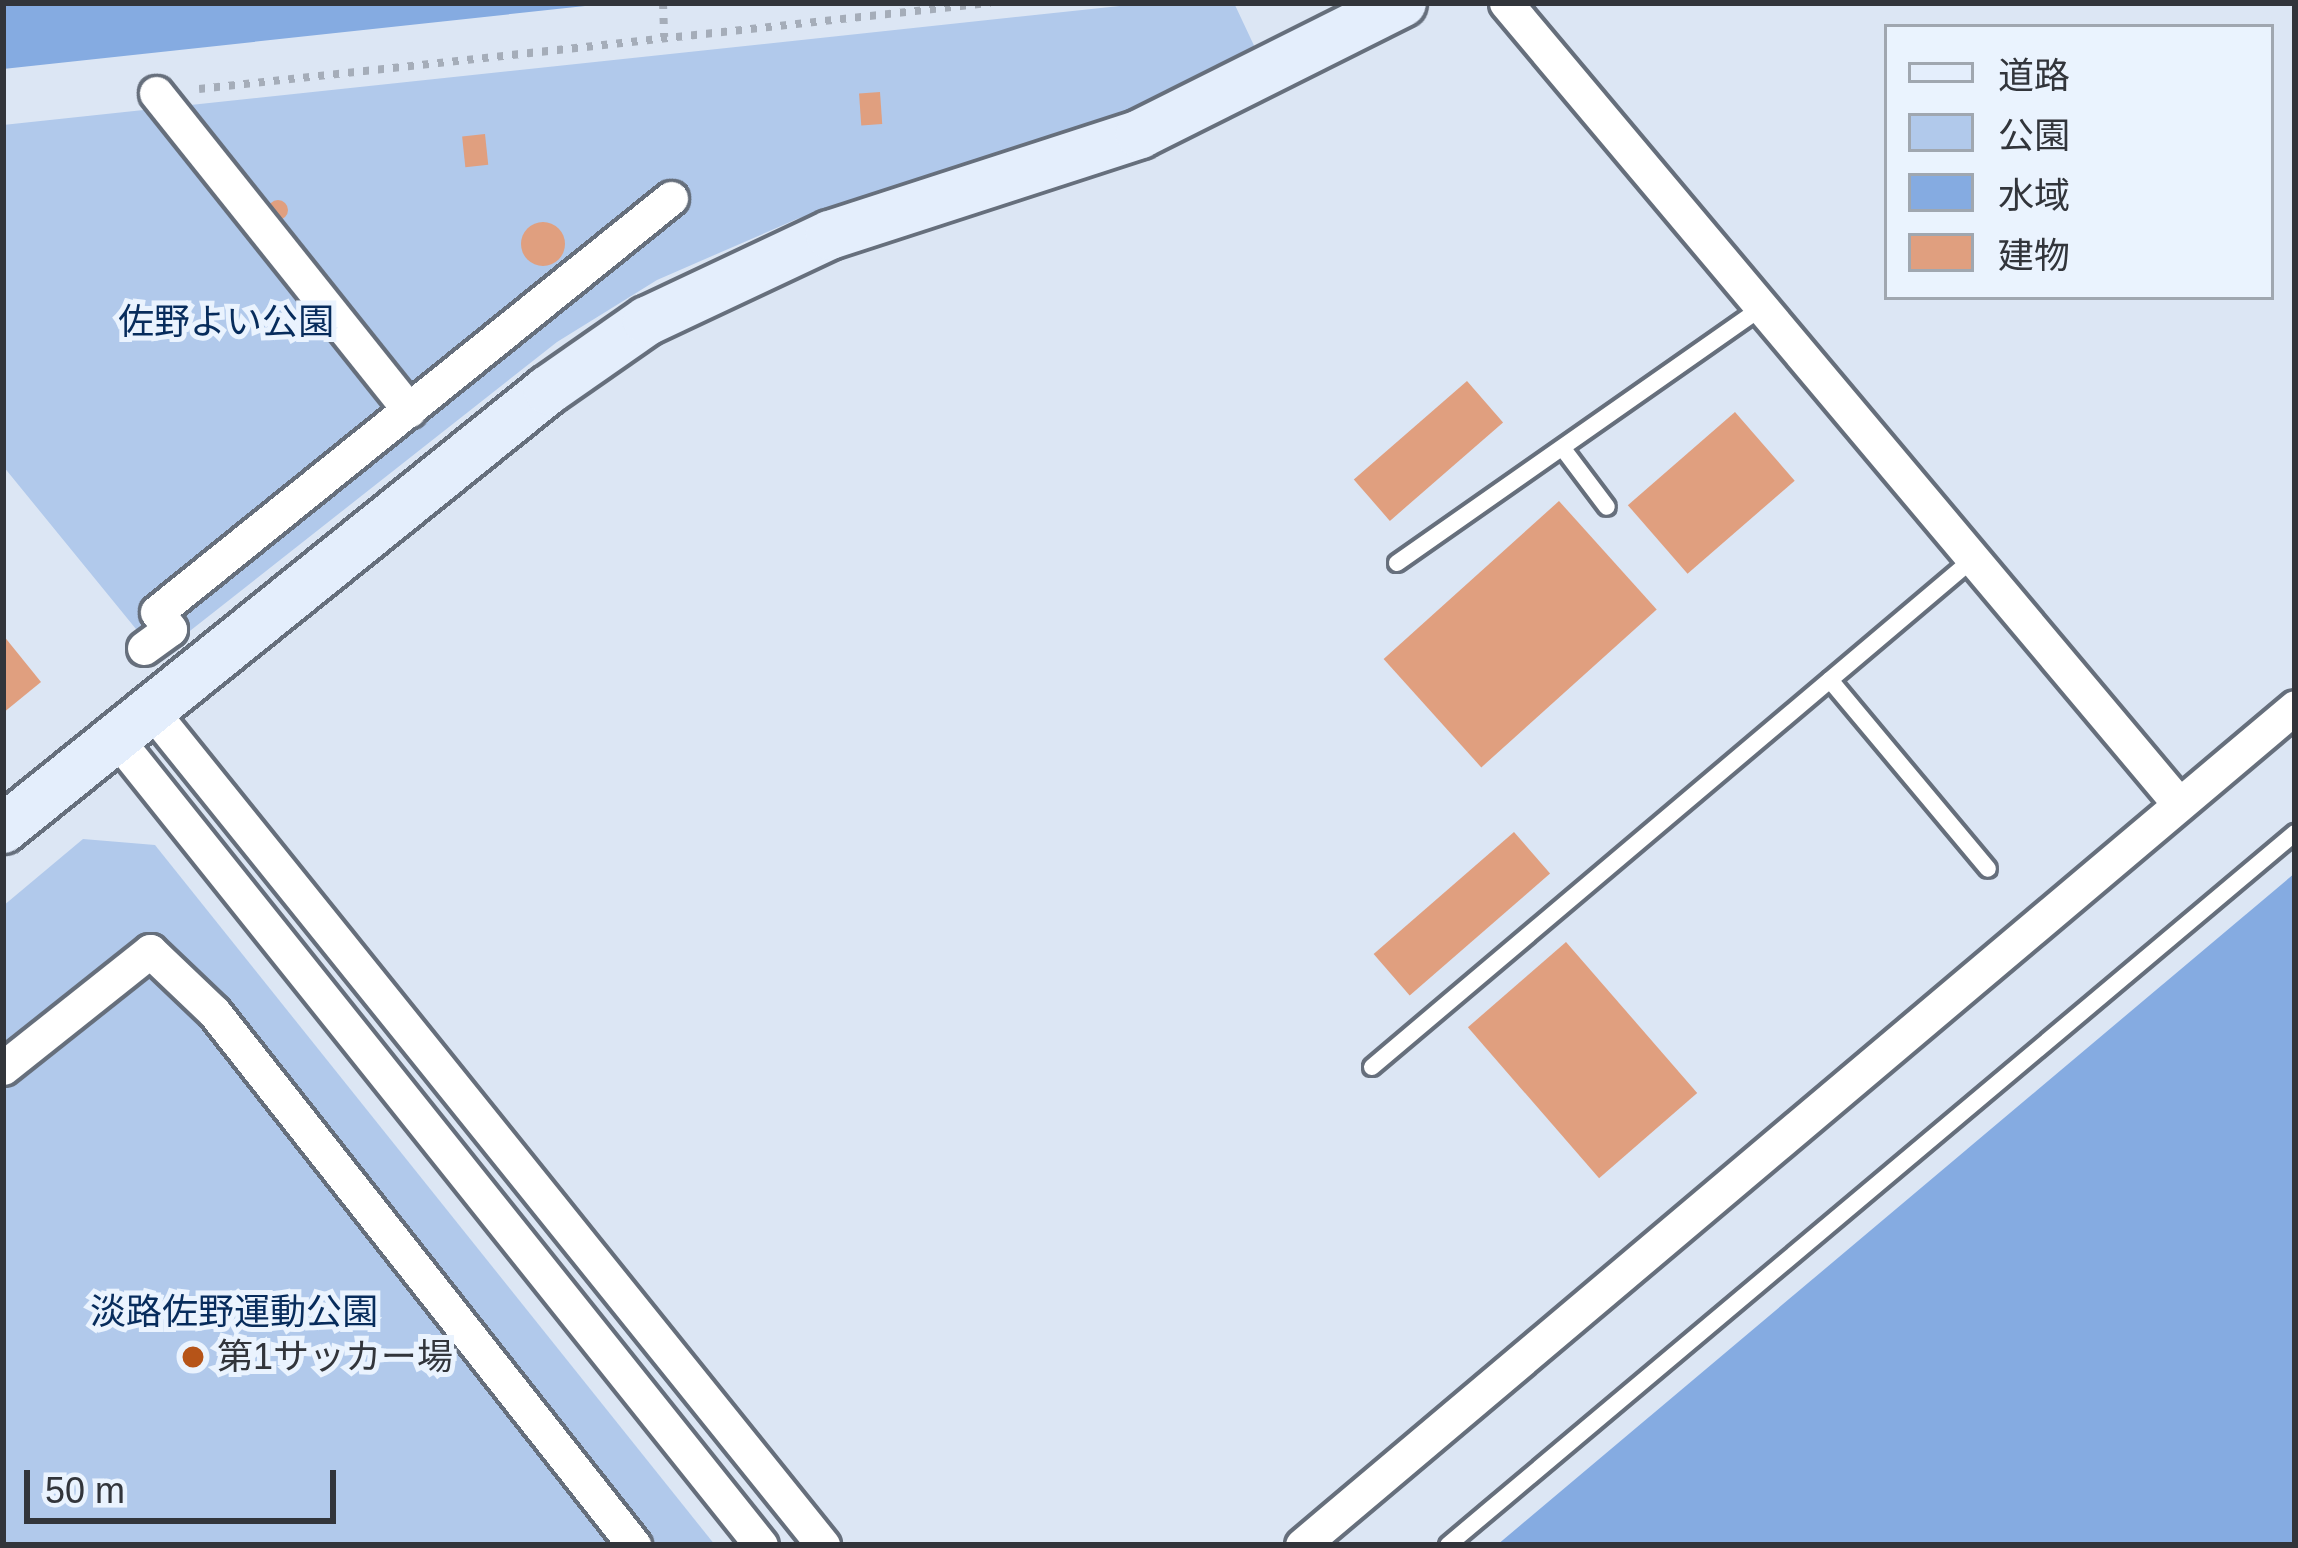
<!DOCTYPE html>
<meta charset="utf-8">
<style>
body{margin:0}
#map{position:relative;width:2298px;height:1548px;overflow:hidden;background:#dce6f4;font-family:Helvetica,"Noto Sans JP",sans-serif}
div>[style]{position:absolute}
.green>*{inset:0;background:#b1c9eb}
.water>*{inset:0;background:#85abe1}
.building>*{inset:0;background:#e09f7f;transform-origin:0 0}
.round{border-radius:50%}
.path>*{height:8px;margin-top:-4px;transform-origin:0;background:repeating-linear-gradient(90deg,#a5adb9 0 6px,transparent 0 15px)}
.roads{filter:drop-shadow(3px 0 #666f7c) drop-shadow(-3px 0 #666f7c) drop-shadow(0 3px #666f7c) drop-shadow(0 -3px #666f7c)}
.lane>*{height:16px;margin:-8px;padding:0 8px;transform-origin:8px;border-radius:8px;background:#fff}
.street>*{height:33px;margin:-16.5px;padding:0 16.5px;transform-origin:16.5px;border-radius:16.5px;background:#fff}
.secondary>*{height:48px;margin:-24px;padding:0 24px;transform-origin:24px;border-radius:24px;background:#e4eefc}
.dots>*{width:33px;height:33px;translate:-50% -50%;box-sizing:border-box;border:6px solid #eaf3fe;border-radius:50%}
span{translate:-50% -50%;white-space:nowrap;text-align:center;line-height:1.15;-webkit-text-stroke:10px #eaf3fe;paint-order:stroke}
.park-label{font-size:36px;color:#072c5c}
.poi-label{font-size:36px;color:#32353b}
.left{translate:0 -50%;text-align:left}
.frame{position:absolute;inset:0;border:6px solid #32353b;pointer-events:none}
.legend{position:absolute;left:1884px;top:24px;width:390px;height:276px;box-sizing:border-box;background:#eaf3fe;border:3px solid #a0a7b0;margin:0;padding:15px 21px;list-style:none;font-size:36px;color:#32353b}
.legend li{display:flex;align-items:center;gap:24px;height:60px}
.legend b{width:60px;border:3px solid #a0a7b0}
.scale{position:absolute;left:24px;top:1470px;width:312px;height:54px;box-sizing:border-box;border:6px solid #32353b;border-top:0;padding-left:15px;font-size:36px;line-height:42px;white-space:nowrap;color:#32353b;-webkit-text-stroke:9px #eaf3fe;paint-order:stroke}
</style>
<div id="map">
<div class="green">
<div style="clip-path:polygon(1148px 3px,1234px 3px,1258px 54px,1099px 125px,797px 219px,657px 280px,557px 342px,158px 656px,3px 466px,3px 125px)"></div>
<div style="clip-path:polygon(83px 839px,155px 845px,715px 1545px,3px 1545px,3px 906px)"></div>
</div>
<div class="water">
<div style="clip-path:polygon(3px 3px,613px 3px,3px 69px)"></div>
<div style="clip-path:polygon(2295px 873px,2295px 1545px,1497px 1545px)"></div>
</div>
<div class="building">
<div style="left:880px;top:92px;width:32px;height:21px;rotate:86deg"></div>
<div style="left:485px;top:134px;width:31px;height:23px;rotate:84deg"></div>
<div class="round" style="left:268px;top:200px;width:20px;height:20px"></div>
<div class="round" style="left:521px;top:222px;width:44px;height:44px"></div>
<div style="left:1467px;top:381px;width:55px;height:150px;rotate:49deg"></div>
<div style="left:1735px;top:412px;width:91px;height:142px;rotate:49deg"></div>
<div style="left:1559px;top:501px;width:146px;height:236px;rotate:48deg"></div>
<div style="clip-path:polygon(3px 635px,41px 682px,3px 713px)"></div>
<div style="left:1514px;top:832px;width:55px;height:186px;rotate:49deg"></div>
<div style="left:1566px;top:942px;width:200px;height:130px;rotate:49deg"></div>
</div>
<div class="path">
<div style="left:663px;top:3px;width:34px;rotate:88deg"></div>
<div style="left:199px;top:89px;width:796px;rotate:-6.21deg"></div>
</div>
<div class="roads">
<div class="lane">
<div style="left:1564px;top:450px;width:71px;rotate:53deg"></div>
<div style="left:1397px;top:563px;width:441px;rotate:-35deg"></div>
<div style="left:1830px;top:680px;width:246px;rotate:50.1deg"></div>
<div style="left:1372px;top:1067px;width:787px;rotate:-40.21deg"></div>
<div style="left:1448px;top:1545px;width:1107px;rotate:-40.05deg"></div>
</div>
<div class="street">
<div style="left:1506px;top:3px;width:1046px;rotate:49.96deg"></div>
<div style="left:156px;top:93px;width:406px;rotate:51.4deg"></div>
<div style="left:144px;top:648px;width:32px;rotate:-36deg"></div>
<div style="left:170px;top:629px;width:21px;rotate:-127deg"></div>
<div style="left:157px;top:612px;width:660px;rotate:-38.85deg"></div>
<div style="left:151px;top:710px;width:1072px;rotate:51.17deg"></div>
<div style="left:116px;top:738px;width:1033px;rotate:51.37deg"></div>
<div style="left:3px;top:1068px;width:188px;rotate:-38.5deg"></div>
<div style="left:150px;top:951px;width:88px;rotate:43.6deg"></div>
<div style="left:214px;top:1012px;width:679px;rotate:51.76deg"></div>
<div style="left:1302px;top:1545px;width:1299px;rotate:-40.16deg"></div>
</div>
<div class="secondary">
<div style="left:3px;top:829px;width:700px;rotate:-38.85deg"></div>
<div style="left:548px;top:390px;width:121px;rotate:-34.9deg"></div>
<div style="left:647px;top:321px;width:202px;rotate:-25.2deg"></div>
<div style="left:830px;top:235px;width:326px;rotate:-18deg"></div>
<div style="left:1140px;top:134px;width:293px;rotate:-26.6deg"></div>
</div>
</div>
<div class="dots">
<div style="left:193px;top:1357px;background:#b65418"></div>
</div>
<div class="park-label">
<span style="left:226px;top:322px">佐野よい公園</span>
<span style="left:234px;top:1312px">淡路佐野運動公園</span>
</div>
<div class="poi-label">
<span class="left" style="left:217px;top:1357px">第1サッカー場</span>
</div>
<div class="frame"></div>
<ul class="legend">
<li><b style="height:15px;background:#e4eefc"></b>道路</li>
<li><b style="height:33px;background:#b1c9eb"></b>公園</li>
<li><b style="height:33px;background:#85abe1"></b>水域</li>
<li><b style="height:33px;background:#e09f7f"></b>建物</li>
</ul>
<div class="scale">50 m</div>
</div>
